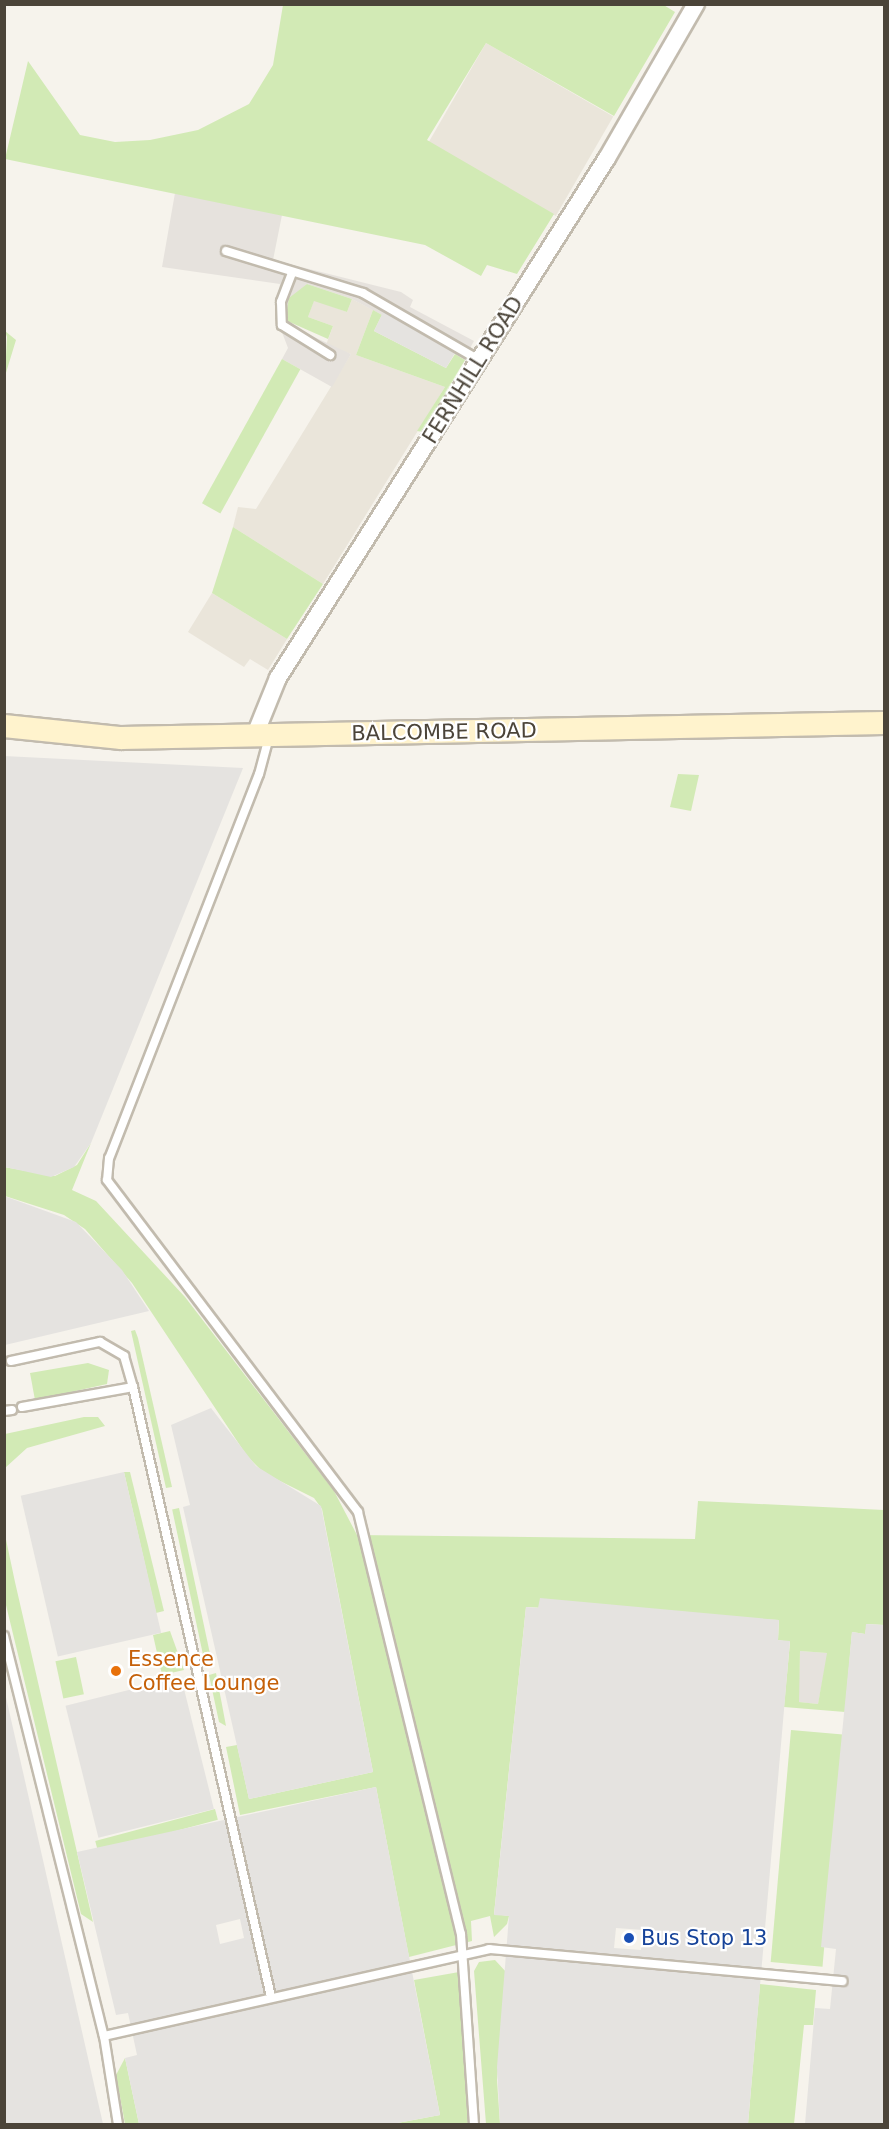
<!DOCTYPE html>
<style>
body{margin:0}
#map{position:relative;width:889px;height:2129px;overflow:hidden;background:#f6f3ec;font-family:"DejaVu Sans",sans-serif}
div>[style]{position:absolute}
.residential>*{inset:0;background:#eae5da;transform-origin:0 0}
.industrial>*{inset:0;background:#e6e2dd}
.green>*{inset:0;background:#d2eab5;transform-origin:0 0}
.parking>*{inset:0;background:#e5e3e0;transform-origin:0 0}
.roads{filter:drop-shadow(2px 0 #c2bbae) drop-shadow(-2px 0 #c2bbae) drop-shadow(0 2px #c2bbae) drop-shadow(0 -2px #c2bbae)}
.lane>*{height:8px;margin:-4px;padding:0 4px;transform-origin:4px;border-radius:4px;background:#fff}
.street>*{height:16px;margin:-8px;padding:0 8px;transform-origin:8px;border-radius:8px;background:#fff}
.secondary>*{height:22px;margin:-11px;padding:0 11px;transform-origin:11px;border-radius:11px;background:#fff3cd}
.dots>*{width:16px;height:16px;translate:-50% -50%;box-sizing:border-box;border:3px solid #fff;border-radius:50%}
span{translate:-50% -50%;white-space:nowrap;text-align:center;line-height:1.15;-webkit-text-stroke:4.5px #fff;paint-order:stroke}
.street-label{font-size:21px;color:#4b4439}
.food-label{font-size:21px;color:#c56008}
.left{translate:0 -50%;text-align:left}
.transit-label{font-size:21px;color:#164399}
.frame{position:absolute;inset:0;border:6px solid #4b4439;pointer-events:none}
</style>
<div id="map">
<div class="residential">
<div style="left:486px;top:43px;width:147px;height:115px;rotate:30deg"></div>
<div style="clip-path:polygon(352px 299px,373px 310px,356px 355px,445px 387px,323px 584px,233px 527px,238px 507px,256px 509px,351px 354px,326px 345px,333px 326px,308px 317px,314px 300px,347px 312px)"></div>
<div style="clip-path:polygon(212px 593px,287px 639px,268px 670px,250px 659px,244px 667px,188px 632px)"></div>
</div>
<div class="industrial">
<div style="clip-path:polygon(175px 193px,282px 215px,273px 260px,401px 292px,413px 300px,410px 307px,474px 341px,464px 359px,352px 299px,307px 284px,288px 325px,351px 354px,332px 387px,282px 359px,288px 348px,275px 314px,280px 284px,162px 267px)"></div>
<div style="clip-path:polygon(800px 1651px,828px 1653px,818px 1704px,798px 1702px)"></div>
</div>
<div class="green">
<div style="clip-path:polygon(662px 4px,675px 12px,614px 116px,486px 43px,427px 140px,554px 214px,517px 274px,487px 265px,481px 276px,425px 245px,5px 159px,28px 61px,80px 135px,115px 142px,150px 140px,198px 130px,249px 104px,273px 65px,283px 5px)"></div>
<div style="clip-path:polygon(307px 284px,352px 299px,347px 312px,314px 301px,308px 317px,333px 326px,328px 339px,285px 320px,289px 298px)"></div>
<div style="clip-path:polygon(373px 310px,382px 315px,374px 331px,446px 368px,455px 354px,465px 360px,423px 432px,417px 431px,445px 387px,356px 355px)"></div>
<div style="clip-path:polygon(5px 331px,16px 340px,5px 376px,7px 337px)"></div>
<div style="left:282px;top:359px;width:21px;height:165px;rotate:29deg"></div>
<div style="clip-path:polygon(233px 527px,323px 584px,287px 639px,212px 593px)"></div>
<div style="clip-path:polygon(678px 774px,699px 775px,691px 811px,670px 807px)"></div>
<div style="clip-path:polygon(evenodd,91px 1143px,72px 1190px,96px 1201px,185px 1297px,334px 1491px,357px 1535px,695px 1539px,698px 1501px,884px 1510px,884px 1625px,867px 1624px,865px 1634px,852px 1632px,845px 1712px,784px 1707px,790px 1642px,778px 1640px,779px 1620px,526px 1607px,494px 1914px,509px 1916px,507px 1924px,494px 1937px,490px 1916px,471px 1921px,472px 1941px,409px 1957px,376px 1787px,240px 1815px,226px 1747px,237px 1745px,249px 1799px,373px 1772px,322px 1509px,314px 1498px,264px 1473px,247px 1456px,132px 1283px,85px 1229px,64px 1215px,5px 1196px,4px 1167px,55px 1176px,77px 1165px,91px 1143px,800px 1651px,827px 1653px,818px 1704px,799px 1702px,800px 1651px)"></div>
<div style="clip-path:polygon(135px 1330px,138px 1338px,172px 1487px,166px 1488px,131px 1331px)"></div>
<div style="clip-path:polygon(88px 1363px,109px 1370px,107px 1384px,35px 1400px,30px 1373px)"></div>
<div style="clip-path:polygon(84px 1417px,98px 1417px,105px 1426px,27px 1448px,5px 1468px,5px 1434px)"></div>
<div style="clip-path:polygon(124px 1472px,130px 1472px,164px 1611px,156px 1613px)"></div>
<div style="left:179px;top:1508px;width:162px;height:7px;rotate:78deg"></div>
<div style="clip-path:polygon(4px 1530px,15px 1582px,93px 1922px,81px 1914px,5px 1601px)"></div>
<div style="clip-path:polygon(170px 1631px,184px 1670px,162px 1675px,153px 1635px)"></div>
<div style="left:76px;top:1657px;width:38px;height:21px;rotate:78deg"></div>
<div style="clip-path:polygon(216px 1673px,226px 1726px,219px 1722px,209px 1675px)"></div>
<div style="left:791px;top:1730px;width:52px;height:233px;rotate:5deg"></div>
<div style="left:215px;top:1809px;width:11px;height:124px;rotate:75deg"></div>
<div style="clip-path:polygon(495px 1960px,507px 1973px,497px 2080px,500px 2124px,486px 2124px,474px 1971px,479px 1962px)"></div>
<div style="clip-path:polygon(459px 1972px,468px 2124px,392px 2124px,440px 2115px,414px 1980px)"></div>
<div style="clip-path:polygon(760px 1984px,816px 1990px,813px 2025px,804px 2025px,794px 2124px,748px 2124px)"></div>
<div style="clip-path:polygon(125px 2058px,139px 2124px,125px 2124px,116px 2075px)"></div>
</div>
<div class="parking">
<div style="clip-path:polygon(386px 306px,458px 348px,446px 368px,374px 331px)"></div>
<div style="clip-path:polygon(4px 756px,243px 768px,91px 1143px,74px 1167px,51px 1177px,5px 1167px)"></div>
<div style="clip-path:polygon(4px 1196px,76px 1222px,122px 1270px,149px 1311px,5px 1345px)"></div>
<div style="clip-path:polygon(211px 1408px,256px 1466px,321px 1506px,373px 1772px,249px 1799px,183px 1507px,190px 1505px,171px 1425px)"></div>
<div style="left:124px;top:1472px;width:165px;height:106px;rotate:77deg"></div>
<div style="clip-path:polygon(evenodd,540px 1598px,779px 1620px,778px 1640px,790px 1641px,748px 2124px,500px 2124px,497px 2067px,509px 1916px,494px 1915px,526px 1607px,538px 1608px,540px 1598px,616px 1928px,643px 1930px,641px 1950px,614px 1948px,616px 1928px)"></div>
<div style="clip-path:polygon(866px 1624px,884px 1625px,884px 2124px,805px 2124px,815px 2008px,830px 2009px,836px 1949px,821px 1947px,852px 1632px,865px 1634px)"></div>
<div style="left:181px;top:1677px;width:136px;height:119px;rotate:76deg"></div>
<div style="clip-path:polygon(5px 1693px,103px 2124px,5px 2124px)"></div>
<div style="clip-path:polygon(evenodd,376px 1787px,440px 2115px,392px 2124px,139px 2124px,125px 2058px,137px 2055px,128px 2013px,116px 2015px,77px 1852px,376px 1787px,240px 1919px,244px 1938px,220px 1944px,216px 1925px,240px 1919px)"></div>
</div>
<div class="roads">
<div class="lane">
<div style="left:226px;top:251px;width:143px;rotate:17deg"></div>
<div style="left:363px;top:293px;width:134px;rotate:30deg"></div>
<div style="left:292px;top:273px;width:31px;rotate:111deg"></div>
<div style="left:281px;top:302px;width:23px;rotate:88deg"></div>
<div style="left:282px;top:325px;width:57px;rotate:32deg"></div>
<div style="left:269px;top:737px;width:38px;rotate:105deg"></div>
<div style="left:259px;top:774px;width:412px;rotate:111.3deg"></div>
<div style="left:109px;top:1158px;width:22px;rotate:95deg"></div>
<div style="left:107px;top:1180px;width:416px;rotate:52.9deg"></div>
<div style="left:358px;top:1512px;width:434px;rotate:76.3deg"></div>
<div style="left:461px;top:1934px;width:190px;rotate:86.1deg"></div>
<div style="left:11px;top:1361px;width:91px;rotate:-12.1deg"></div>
<div style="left:100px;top:1342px;width:28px;rotate:30deg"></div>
<div style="left:124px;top:1356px;width:32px;rotate:74deg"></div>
<div style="left:22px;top:1407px;width:113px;rotate:-10.2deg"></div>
<div style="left:133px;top:1387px;width:625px;rotate:77.25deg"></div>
<div style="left:4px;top:1411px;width:8px;rotate:-7deg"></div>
<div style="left:4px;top:1636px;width:412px;rotate:76deg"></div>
<div style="left:104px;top:2036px;width:89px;rotate:81deg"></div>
<div style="left:104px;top:2036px;width:395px;rotate:-12.7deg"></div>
<div style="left:489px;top:1949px;width:355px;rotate:5.2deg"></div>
</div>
<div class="street">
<div style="left:254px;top:737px;width:64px;rotate:-67.9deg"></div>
<div style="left:278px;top:678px;width:615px;rotate:-57.68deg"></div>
<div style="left:607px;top:158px;width:178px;rotate:-60deg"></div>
</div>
<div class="secondary">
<div style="left:4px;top:726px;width:118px;rotate:5.9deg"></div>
<div style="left:121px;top:738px;width:763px;rotate:-1.13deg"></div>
</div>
</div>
<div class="dots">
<div style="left:116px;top:1671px;background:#e8710a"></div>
<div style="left:629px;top:1938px;background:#1a4fb4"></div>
</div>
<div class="street-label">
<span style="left:473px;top:370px;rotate:-58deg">FERNHILL ROAD</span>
<span style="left:444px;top:732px;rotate:-1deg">BALCOMBE ROAD</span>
</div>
<div class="food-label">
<span class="left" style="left:128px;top:1671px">Essence<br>Coffee Lounge</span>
</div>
<div class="transit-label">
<span class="left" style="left:641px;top:1938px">Bus Stop 13</span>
</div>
<div class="frame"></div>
</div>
